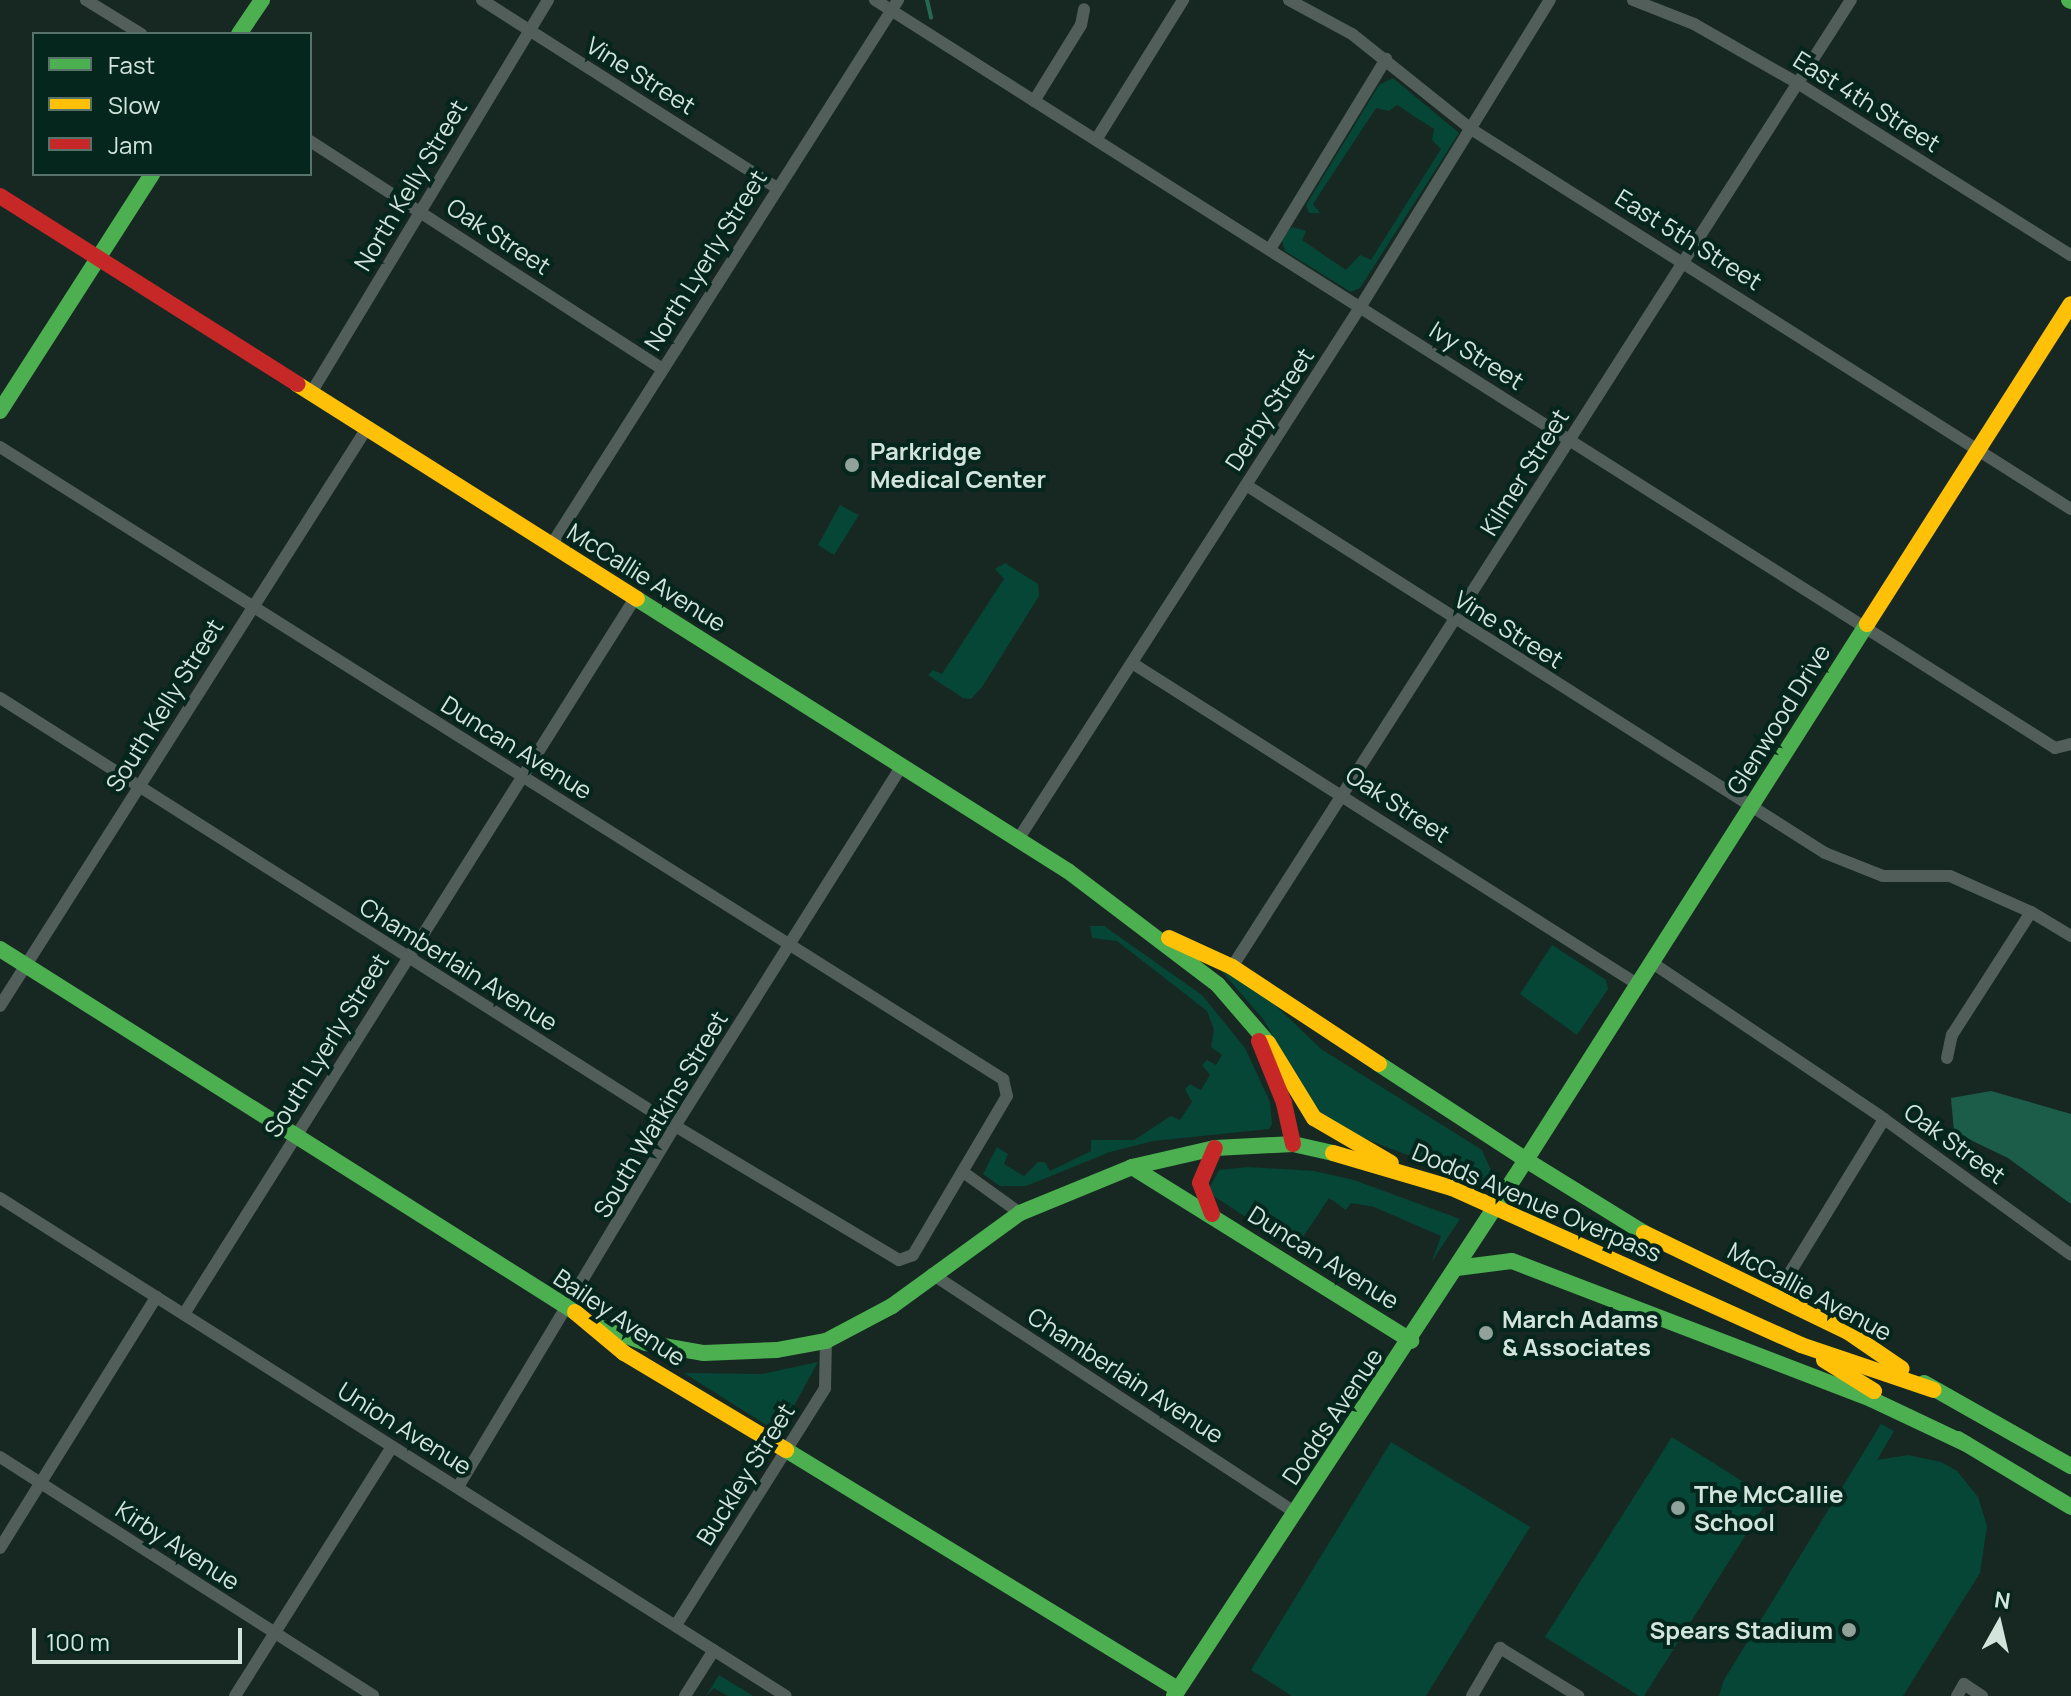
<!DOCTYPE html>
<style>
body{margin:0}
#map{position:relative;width:2071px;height:1696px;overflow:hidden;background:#172822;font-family:Manrope,sans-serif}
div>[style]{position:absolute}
.green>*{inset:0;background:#054636}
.forest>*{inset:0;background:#1c5d49}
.stream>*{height:4px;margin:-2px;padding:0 2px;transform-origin:2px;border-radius:2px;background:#276853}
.street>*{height:12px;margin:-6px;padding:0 6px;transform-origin:6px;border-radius:6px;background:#515e59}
.fast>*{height:16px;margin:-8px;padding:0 8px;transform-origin:8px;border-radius:8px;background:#4caf50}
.slow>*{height:16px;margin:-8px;padding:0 8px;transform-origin:8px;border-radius:8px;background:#ffc107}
.jam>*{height:16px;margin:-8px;padding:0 8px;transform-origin:8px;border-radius:8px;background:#c62828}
.dots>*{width:22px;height:22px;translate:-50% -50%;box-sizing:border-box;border:4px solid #05261c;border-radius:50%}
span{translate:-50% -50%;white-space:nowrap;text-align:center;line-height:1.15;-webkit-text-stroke:8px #05261c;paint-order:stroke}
.street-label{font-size:24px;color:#d2e4dc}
.poi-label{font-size:24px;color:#d2e4dc;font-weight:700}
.left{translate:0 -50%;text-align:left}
.right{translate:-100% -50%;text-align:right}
.legend{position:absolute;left:32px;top:32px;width:280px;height:144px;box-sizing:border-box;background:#05261c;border:2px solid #577269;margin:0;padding:10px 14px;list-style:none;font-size:24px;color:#d2e4dc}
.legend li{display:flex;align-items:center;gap:16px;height:40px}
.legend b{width:40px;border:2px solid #577269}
.north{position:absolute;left:1959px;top:1584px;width:80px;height:80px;-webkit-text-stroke:6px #05261c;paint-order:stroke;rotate:8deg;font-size:22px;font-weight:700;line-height:32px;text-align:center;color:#d2e4dc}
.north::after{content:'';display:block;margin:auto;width:28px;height:36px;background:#d2e4dc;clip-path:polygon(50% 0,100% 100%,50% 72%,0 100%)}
.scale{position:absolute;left:32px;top:1628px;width:210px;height:36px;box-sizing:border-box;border:4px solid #d2e4dc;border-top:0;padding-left:10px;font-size:24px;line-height:28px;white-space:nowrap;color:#d2e4dc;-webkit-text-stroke:6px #05261c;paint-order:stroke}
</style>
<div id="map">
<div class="green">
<div style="clip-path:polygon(1393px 78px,1459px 133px,1360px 288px,1351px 292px,1285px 251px,1281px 238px,1292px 227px,1306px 231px,1302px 240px,1346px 270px,1360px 255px,1371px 260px,1441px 149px,1432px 140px,1434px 129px,1397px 105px,1389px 111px,1376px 108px,1313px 204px,1320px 213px,1309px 213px,1306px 205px,1379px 85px)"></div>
<div style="clip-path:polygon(840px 505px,859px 515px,834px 555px,818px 545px)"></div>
<div style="clip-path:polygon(1005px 563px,1038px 584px,1039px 596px,982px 687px,971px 699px,963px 698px,928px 675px,933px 670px,942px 674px,1004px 579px,995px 569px)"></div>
<div style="clip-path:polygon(1090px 926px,1104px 926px,1202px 995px,1245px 1048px,1270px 1102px,1272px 1124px,1269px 1129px,1153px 1141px,1110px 1152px,1026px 1186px,1000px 1186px,983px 1174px,997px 1147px,1008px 1154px,1004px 1164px,1024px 1176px,1038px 1162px,1045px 1162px,1050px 1171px,1091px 1151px,1091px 1140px,1134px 1140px,1171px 1116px,1180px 1120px,1192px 1102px,1185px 1089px,1190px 1084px,1201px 1090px,1210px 1075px,1202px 1065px,1207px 1060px,1216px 1065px,1222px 1055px,1211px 1047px,1214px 1030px,1207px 1011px,1117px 941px,1092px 938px)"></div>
<div style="clip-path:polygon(1552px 945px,1606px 980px,1608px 989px,1577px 1035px,1520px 994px)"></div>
<div style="clip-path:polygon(1218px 967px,1270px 1000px,1321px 1049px,1482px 1150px,1492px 1173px,1484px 1184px,1355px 1135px,1313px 1108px,1264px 1020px)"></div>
<div style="clip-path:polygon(1248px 1167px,1314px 1171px,1354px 1180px,1460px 1219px,1432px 1261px,1441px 1236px,1374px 1207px,1351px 1203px,1346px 1210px,1329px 1198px,1295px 1249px,1212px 1195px,1210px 1187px,1219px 1170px)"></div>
<div style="clip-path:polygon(818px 1362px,779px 1433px,684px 1373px,762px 1374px)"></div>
<div style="clip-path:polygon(1881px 1424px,1894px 1431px,1877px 1460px,1908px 1455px,1941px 1462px,1957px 1471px,1978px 1497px,1987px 1526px,1980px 1573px,1903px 1696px,1719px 1696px,1724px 1680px)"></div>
<div style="clip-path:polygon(1672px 1437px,1769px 1498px,1644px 1696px,1639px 1696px,1545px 1637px)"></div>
<div style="clip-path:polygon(1391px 1442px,1530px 1527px,1426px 1696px,1292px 1696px,1251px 1670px)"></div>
<div style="clip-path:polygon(719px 1675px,753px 1696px,728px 1696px,714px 1688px,706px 1696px)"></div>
</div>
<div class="forest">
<div style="clip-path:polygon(1991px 1091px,2071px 1114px,2071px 1204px,2008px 1158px,1954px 1132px,1951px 1098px)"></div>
</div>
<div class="stream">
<div style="left:927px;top:0;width:18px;rotate:77deg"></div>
</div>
<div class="street">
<div style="left:86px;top:0;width:65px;rotate:31.7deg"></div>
<div style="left:482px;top:0;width:348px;rotate:32.5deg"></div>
<div style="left:875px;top:0;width:1397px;rotate:32.37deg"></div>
<div style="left:2055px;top:748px;width:16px;rotate:-14deg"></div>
<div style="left:1289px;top:0;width:72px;rotate:28.4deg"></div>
<div style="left:1352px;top:34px;width:152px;rotate:38.6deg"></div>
<div style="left:1471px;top:129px;width:710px;rotate:32.35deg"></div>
<div style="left:1633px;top:0;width:66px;rotate:21.5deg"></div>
<div style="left:1694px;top:24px;width:121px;rotate:29.7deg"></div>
<div style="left:1799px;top:84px;width:321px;rotate:32.2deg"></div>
<div style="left:1034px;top:101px;width:89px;rotate:-58.3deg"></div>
<div style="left:1081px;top:25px;width:16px;rotate:-79deg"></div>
<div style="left:1096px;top:140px;width:165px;rotate:-58.1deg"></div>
<div style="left:310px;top:141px;width:420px;rotate:32.9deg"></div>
<div style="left:1270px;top:249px;width:223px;rotate:-58.6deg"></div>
<div style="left:311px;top:393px;width:459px;rotate:-58.9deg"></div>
<div style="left:0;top:447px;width:1186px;rotate:32.22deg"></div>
<div style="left:1003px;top:1079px;width:17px;rotate:77deg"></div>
<div style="left:1007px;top:1096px;width:185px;rotate:120.6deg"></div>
<div style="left:913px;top:1255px;width:15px;rotate:160deg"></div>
<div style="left:899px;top:1260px;width:261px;rotate:-149.1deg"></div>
<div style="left:675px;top:1126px;width:799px;rotate:-147.62deg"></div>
<div style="left:1246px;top:485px;width:686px;rotate:32.44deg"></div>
<div style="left:1825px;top:853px;width:62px;rotate:21.6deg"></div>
<div style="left:1883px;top:876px;width:67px"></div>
<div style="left:1950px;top:876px;width:89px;rotate:24deg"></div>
<div style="left:2031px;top:912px;width:47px;rotate:31deg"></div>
<div style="left:552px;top:544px;width:645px;rotate:-57.54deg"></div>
<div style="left:1132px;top:663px;width:598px;rotate:32.44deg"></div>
<div style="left:1019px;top:838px;width:629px;rotate:-57.27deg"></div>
<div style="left:1359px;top:309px;width:363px;rotate:-58.3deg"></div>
<div style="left:1651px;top:962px;width:276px;rotate:33.9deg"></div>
<div style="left:1880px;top:1116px;width:236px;rotate:36deg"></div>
<div style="left:1232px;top:967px;width:1148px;rotate:-57.38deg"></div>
<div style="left:0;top:1006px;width:685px;rotate:-57.59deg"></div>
<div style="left:1947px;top:1058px;width:24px;rotate:-78deg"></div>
<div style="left:1952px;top:1035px;width:146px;rotate:-57.3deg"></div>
<div style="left:963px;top:1172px;width:70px;rotate:35.7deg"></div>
<div style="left:0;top:1198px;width:930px;rotate:32.36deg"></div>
<div style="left:932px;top:1274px;width:435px;rotate:33.3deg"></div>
<div style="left:1775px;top:1297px;width:209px;rotate:-58.5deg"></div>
<div style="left:184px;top:1314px;width:846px;rotate:-57.79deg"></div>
<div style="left:0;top:1457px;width:443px;rotate:32.6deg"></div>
<div style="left:458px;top:1487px;width:421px;rotate:-59deg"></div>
<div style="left:675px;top:1126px;width:426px;rotate:-57.8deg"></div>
<div style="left:0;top:1548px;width:296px;rotate:-58.1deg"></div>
<div style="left:676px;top:1625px;width:280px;rotate:-57.8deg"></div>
<div style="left:825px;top:1388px;width:47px;rotate:-88.8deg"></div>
<div style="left:235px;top:1696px;width:294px;rotate:-57.8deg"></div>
<div style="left:685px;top:1696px;width:54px;rotate:-57.8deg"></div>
<div style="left:1472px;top:1696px;width:56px;rotate:-59.7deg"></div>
<div style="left:1500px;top:1648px;width:92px;rotate:31.6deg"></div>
<div style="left:1957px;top:1696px;width:14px;rotate:-60deg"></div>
<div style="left:1964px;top:1684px;width:22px;rotate:34deg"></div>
</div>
<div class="fast">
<div style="left:2069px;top:0;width:2px;rotate:27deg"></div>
<div style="left:239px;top:34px;width:41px;rotate:-55.9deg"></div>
<div style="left:0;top:411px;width:282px;rotate:-57.3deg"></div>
<div style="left:637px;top:599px;width:510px;rotate:32.26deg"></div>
<div style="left:1068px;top:871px;width:188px;rotate:37.2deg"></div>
<div style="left:1218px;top:985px;width:77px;rotate:49.2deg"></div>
<div style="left:0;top:949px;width:680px;rotate:32.26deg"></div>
<div style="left:1379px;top:1064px;width:176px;rotate:33.1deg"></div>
<div style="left:1526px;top:1160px;width:635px;rotate:-57.54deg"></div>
<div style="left:1132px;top:1167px;width:329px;rotate:31.9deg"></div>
<div style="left:1457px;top:1268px;width:55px;rotate:-7.3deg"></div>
<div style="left:1512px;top:1261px;width:385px;rotate:21deg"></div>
<div style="left:1871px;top:1399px;width:105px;rotate:25.3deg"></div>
<div style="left:598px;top:1326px;width:51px;rotate:19.5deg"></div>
<div style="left:646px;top:1343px;width:59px;rotate:9.8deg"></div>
<div style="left:704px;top:1353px;width:73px;rotate:-2.4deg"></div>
<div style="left:777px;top:1350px;width:50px;rotate:-10.4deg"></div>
<div style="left:826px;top:1341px;width:75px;rotate:-27.9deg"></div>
<div style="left:892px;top:1306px;width:158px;rotate:-36deg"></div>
<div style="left:1020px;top:1213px;width:121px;rotate:-22.3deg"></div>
<div style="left:1132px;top:1167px;width:85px;rotate:-12.9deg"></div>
<div style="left:1215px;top:1148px;width:78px;rotate:-2.9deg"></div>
<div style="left:1293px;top:1144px;width:41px;rotate:12.7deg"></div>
<div style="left:1924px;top:1383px;width:169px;rotate:29.5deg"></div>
<div style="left:1958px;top:1439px;width:132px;rotate:31deg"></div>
<div style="left:786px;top:1450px;width:459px;rotate:31.4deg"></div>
<div style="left:1174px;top:1696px;width:641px;rotate:-56.71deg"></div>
<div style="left:1526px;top:1160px;width:139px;rotate:31.7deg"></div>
</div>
<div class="slow">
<div style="left:297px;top:384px;width:402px;rotate:32.3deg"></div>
<div style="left:1867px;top:624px;width:379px;rotate:-57.5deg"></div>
<div style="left:1169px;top:938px;width:69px;rotate:24.7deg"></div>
<div style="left:1232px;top:967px;width:176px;rotate:33.4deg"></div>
<div style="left:1268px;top:1043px;width:88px;rotate:58.5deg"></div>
<div style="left:1314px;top:1118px;width:89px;rotate:30.3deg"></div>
<div style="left:1333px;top:1153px;width:124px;rotate:16.4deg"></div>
<div style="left:1452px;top:1188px;width:383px;rotate:24.2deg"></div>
<div style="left:1801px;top:1345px;width:140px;rotate:18.7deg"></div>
<div style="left:1644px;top:1233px;width:227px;rotate:25.9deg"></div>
<div style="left:1848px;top:1332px;width:65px;rotate:34.4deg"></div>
<div style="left:575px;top:1312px;width:64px;rotate:39.9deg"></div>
<div style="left:624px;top:1353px;width:189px;rotate:30.9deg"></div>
<div style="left:1824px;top:1360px;width:59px;rotate:31.8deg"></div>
</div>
<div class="jam">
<div style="left:0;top:196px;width:352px;rotate:32.3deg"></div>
<div style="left:1259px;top:1041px;width:67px;rotate:68deg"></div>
<div style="left:1284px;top:1103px;width:42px;rotate:77.6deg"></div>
<div style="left:1212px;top:1214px;width:33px;rotate:-111deg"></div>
<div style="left:1200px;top:1183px;width:38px;rotate:-67deg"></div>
</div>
<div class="dots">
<div style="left:852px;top:465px;background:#91a29b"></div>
<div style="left:1486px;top:1333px;background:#91a29b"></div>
<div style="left:1678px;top:1508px;background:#91a29b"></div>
<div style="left:1849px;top:1630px;background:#91a29b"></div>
</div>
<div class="street-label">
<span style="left:641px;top:75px;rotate:32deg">Vine Street</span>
<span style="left:1867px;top:101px;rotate:32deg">East 4th Street</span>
<span style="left:410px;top:185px;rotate:-59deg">North Kelly Street</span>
<span style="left:499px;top:236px;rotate:33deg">Oak Street</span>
<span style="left:1689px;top:239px;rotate:32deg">East 5th Street</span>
<span style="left:705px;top:260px;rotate:-58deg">North Lyerly Street</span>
<span style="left:1477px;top:355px;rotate:32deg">Ivy Street</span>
<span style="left:1269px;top:409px;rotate:-57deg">Derby Street</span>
<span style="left:1524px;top:472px;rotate:-58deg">Kilmer Street</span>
<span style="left:647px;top:577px;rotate:32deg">McCallie Avenue</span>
<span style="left:1509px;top:629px;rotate:32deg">Vine Street</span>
<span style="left:164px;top:705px;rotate:-58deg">South Kelly Street</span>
<span style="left:1778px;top:719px;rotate:-58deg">Glenwood Drive</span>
<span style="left:517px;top:747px;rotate:32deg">Duncan Avenue</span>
<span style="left:1398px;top:804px;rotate:33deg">Oak Street</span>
<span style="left:459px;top:964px;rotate:32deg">Chamberlain Avenue</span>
<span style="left:326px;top:1045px;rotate:-58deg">South Lyerly Street</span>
<span style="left:660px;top:1114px;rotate:-59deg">South Watkins Street</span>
<span style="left:1955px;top:1143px;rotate:36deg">Oak Street</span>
<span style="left:1537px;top:1202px;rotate:23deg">Dodds Avenue Overpass</span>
<span style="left:1324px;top:1257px;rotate:32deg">Duncan Avenue</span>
<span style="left:1810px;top:1291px;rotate:28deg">McCallie Avenue</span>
<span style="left:620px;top:1317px;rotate:34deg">Bailey Avenue</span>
<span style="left:1126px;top:1375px;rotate:33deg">Chamberlain Avenue</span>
<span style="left:1332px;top:1416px;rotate:-56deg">Dodds Avenue</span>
<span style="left:405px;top:1428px;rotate:32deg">Union Avenue</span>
<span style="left:745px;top:1474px;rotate:-58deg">Buckley Street</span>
<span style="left:178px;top:1545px;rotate:33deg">Kirby Avenue</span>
</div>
<div class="poi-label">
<span class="left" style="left:870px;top:465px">Parkridge<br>Medical Center</span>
<span class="left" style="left:1502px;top:1333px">March Adams<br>&amp; Associates</span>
<span class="left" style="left:1694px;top:1508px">The McCallie<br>School</span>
<span class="right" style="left:1833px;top:1630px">Spears Stadium</span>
</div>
<ul class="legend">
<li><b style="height:10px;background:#4caf50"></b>Fast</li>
<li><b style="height:10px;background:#ffc107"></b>Slow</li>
<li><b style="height:10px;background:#c62828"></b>Jam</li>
</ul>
<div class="north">N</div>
<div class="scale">100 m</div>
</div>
